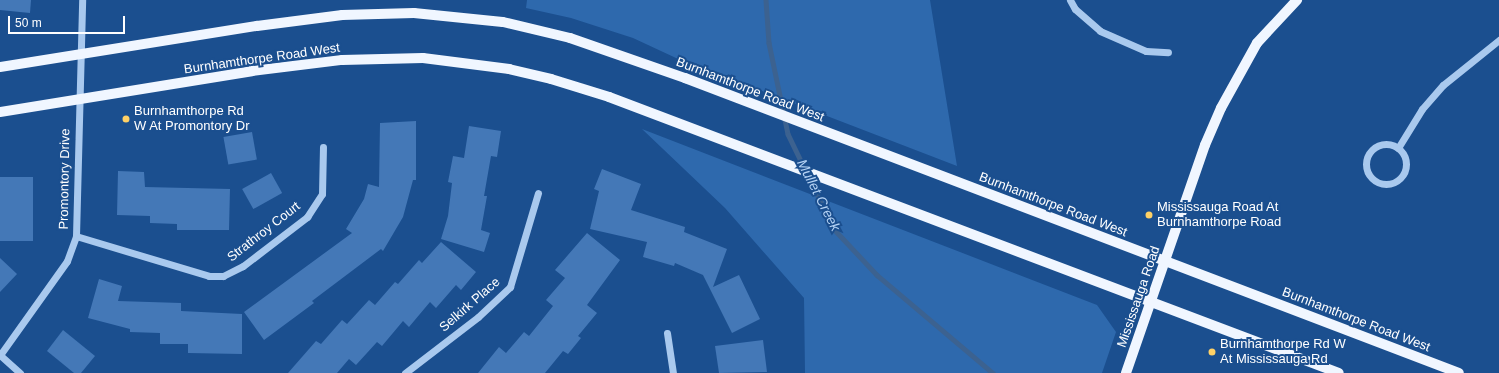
<!DOCTYPE html>
<style>
body{margin:0}
#map{position:relative;width:1499px;height:373px;overflow:hidden;background:#1b4f8f;font-family:Helvetica,sans-serif}
div>[style]{position:absolute}
.green>*{inset:0;background:#2e69ad}
.stream>*{height:4.5px;margin:-2.25px;padding:0 2.25px;transform-origin:2.25px;border-radius:2.25px;background:#3c6290}
.building>*{inset:0;background:#4478b7;transform-origin:0 0}
.minor>*{height:7px;margin:-3.5px;padding:0 3.5px;transform-origin:3.5px;border-radius:3.5px;background:#a9c9ee}
.minor>.ring{margin:-3.5px;padding:0;box-sizing:content-box;background:none;border:7px solid #a9c9ee;border-radius:50%}
.major>*{height:10px;margin:-5px;padding:0 5px;transform-origin:5px;border-radius:5px;background:#f0f6ff}
.dots>*{width:11px;height:11px;translate:-50% -50%;box-sizing:border-box;border:2px solid #1b4f8f;border-radius:50%}
span{translate:-50% -50%;white-space:nowrap;text-align:center;line-height:1.15;-webkit-text-stroke:4px #1b4f8f;paint-order:stroke}
.street-label{font-size:13px;color:#fff}
.poi-label{font-size:13px;color:#fff}
.left{translate:0 -50%;text-align:left}
.water-label{font-size:14px;color:#b5d3f5;font-style:italic}
.scale{position:absolute;left:8px;top:16px;width:117px;height:18px;box-sizing:border-box;border:2px solid #fff;border-top:0;padding-left:5px;font-size:12px;line-height:14px;white-space:nowrap;color:#fff;-webkit-text-stroke:3px #1b4f8f;paint-order:stroke}
</style>
<div id="map">
<div class="green">
<div style="clip-path:polygon(527px 0,930px 0,957px 166px,676px 58px,633px 38px,571px 18px,526px 8px)"></div>
<div style="clip-path:polygon(642px 129px,1097px 305px,1116px 332px,1102px 373px,805px 373px,804px 298px,725px 208px)"></div>
</div>
<div class="stream">
<div style="left:766px;top:0;width:43px;rotate:86deg"></div>
<div style="left:769px;top:43px;width:93px;rotate:78.2deg"></div>
<div style="left:788px;top:134px;width:106px;rotate:64.2deg"></div>
<div style="left:834px;top:229px;width:63px;rotate:46.9deg"></div>
<div style="left:877px;top:275px;width:152px;rotate:40.2deg"></div>
</div>
<div class="building">
<div style="clip-path:polygon(0 0,31px 0,30px 13px,0 10px)"></div>
<div style="clip-path:polygon(416px 121px,416px 180px,413px 180px,403px 217px,383px 251px,381px 249px,312px 301px,314px 303px,264px 340px,244px 312px,352px 233px,346px 229px,364px 199px,368px 184px,379px 187px,380px 123px)"></div>
<div style="clip-path:polygon(469px 126px,501px 131px,497px 157px,491px 156px,484px 196px,487px 196px,481px 230px,490px 233px,484px 252px,441px 239px,448px 216px,452px 183px,448px 182px,453px 156px,464px 158px)"></div>
<div style="left:252px;top:132px;width:28px;height:29px;rotate:80deg"></div>
<div style="clip-path:polygon(602px 169px,641px 184px,631px 210px,685px 227px,684px 232px,727px 249px,713px 287px,739px 275px,760px 319px,732px 333px,703px 275px,675px 263px,674px 266px,643px 257px,647px 242px,590px 229px,599px 191px,594px 189px)"></div>
<div style="clip-path:polygon(118px 171px,144px 172px,145px 187px,230px 189px,229px 230px,177px 230px,177px 224px,150px 223px,150px 216px,117px 215px)"></div>
<div style="left:271px;top:173px;width:23px;height:33px;rotate:61deg"></div>
<div style="left:0;top:177px;width:33px;height:64px"></div>
<div style="clip-path:polygon(587px 233px,620px 260px,587px 305px,597px 313px,578px 336px,581px 338px,568px 354px,563px 351px,545px 373px,478px 373px,499px 347px,506px 353px,524px 332px,529px 336px,553px 306px,546px 300px,565px 278px,555px 270px)"></div>
<div style="clip-path:polygon(441px 242px,476px 272px,461px 290px,456px 285px,436px 308px,430px 302px,409px 327px,403px 321px,382px 346px,377px 342px,356px 365px,349px 359px,337px 373px,288px 373px,316px 341px,321px 344px,342px 320px,347px 324px,369px 300px,375px 305px,395px 282px,398px 284px,419px 260px,422px 263px)"></div>
<div style="clip-path:polygon(0 258px,17px 274px,0 292px)"></div>
<div style="clip-path:polygon(99px 279px,122px 286px,118px 301px,181px 303px,181px 311px,242px 314px,242px 354px,188px 353px,188px 344px,160px 344px,160px 333px,130px 332px,130px 329px,88px 318px)"></div>
<div style="clip-path:polygon(63px 330px,95px 356px,81px 373px,74px 373px,47px 351px)"></div>
<div style="clip-path:polygon(763px 340px,767px 372px,719px 373px,715px 346px)"></div>
</div>
<div class="minor">
<div style="left:1070px;top:0;width:10px;rotate:61deg"></div>
<div style="left:1075px;top:9px;width:33px;rotate:41deg"></div>
<div style="left:1100px;top:31px;width:50px;rotate:23.5deg"></div>
<div style="left:1146px;top:51px;width:22px;rotate:3deg"></div>
<div class="ring" style="left:1366px;top:144px;width:33px;height:33px"></div>
<div style="left:1398px;top:148px;width:46px;rotate:-58.4deg"></div>
<div style="left:1422px;top:109px;width:32px;rotate:-49deg"></div>
<div style="left:1443px;top:85px;width:72px;rotate:-38.8deg"></div>
<div style="left:76px;top:236px;width:139px;rotate:16.7deg"></div>
<div style="left:209px;top:276px;width:14px"></div>
<div style="left:223px;top:276px;width:22px;rotate:-27deg"></div>
<div style="left:243px;top:266px;width:81px;rotate:-37.4deg"></div>
<div style="left:307px;top:217px;width:27px;rotate:-57deg"></div>
<div style="left:322px;top:194px;width:47px;rotate:-88.8deg"></div>
<div style="left:667px;top:333px;width:40px;rotate:81.5deg"></div>
<div style="left:0;top:355px;width:115px;rotate:-54.5deg"></div>
<div style="left:67px;top:261px;width:27px;rotate:-70deg"></div>
<div style="left:76px;top:236px;width:236px;rotate:-88.5deg"></div>
<div style="left:0;top:355px;width:27px;rotate:42deg"></div>
<div style="left:405px;top:373px;width:92px;rotate:-37.5deg"></div>
<div style="left:478px;top:317px;width:44px;rotate:-43.2deg"></div>
<div style="left:510px;top:287px;width:98px;rotate:-73.4deg"></div>
</div>
<div class="major">
<div style="left:0;top:67px;width:260px;rotate:-9.1deg"></div>
<div style="left:257px;top:26px;width:86px;rotate:-7.4deg"></div>
<div style="left:342px;top:15px;width:72px;rotate:-1.6deg"></div>
<div style="left:414px;top:13px;width:89px;rotate:5.8deg"></div>
<div style="left:503px;top:22px;width:69px;rotate:13.4deg"></div>
<div style="left:570px;top:38px;width:122px;rotate:19.2deg"></div>
<div style="left:685px;top:78px;width:828px;rotate:20.86deg"></div>
<div style="left:0;top:112px;width:255px;rotate:-9.2deg"></div>
<div style="left:252px;top:71px;width:91px;rotate:-7deg"></div>
<div style="left:342px;top:60px;width:81px;rotate:-1.4deg"></div>
<div style="left:423px;top:58px;width:87px;rotate:7.3deg"></div>
<div style="left:509px;top:69px;width:43px;rotate:13.4deg"></div>
<div style="left:551px;top:79px;width:61px;rotate:17.2deg"></div>
<div style="left:609px;top:97px;width:780px;rotate:20.71deg"></div>
<div style="left:1126px;top:373px;width:241px;rotate:-70.9deg"></div>
<div style="left:1205px;top:145px;width:40px;rotate:-66.6deg"></div>
<div style="left:1221px;top:108px;width:74px;rotate:-61deg"></div>
<div style="left:1257px;top:43px;width:59px;rotate:-47.1deg"></div>
</div>
<div class="dots">
<div style="left:126px;top:119px;background:#ffd166"></div>
<div style="left:1149px;top:215px;background:#ffd166"></div>
<div style="left:1212px;top:352px;background:#ffd166"></div>
</div>
<div class="street-label">
<span style="left:262px;top:59px;rotate:-8deg">Burnhamthorpe Road West</span>
<span style="left:750px;top:90px;rotate:21deg">Burnhamthorpe Road West</span>
<span style="left:65px;top:179px;rotate:-89deg">Promontory Drive</span>
<span style="left:1053px;top:205px;rotate:21deg">Burnhamthorpe Road West</span>
<span style="left:264px;top:232px;rotate:-38deg">Strathroy Court</span>
<span style="left:1139px;top:297px;rotate:-71deg">Mississauga Road</span>
<span style="left:470px;top:305px;rotate:-41deg">Selkirk Place</span>
<span style="left:1356px;top:320px;rotate:21deg">Burnhamthorpe Road West</span>
</div>
<div class="poi-label">
<span class="left" style="left:134px;top:119px">Burnhamthorpe Rd<br>W At Promontory Dr</span>
<span class="left" style="left:1157px;top:215px">Mississauga Road At<br>Burnhamthorpe Road</span>
<span class="left" style="left:1220px;top:352px">Burnhamthorpe Rd W<br>At Mississauga Rd</span>
</div>
<div class="water-label">
<span style="left:819px;top:195px;rotate:63deg">Mullet Creek</span>
</div>
<div class="scale">50 m</div>
</div>
